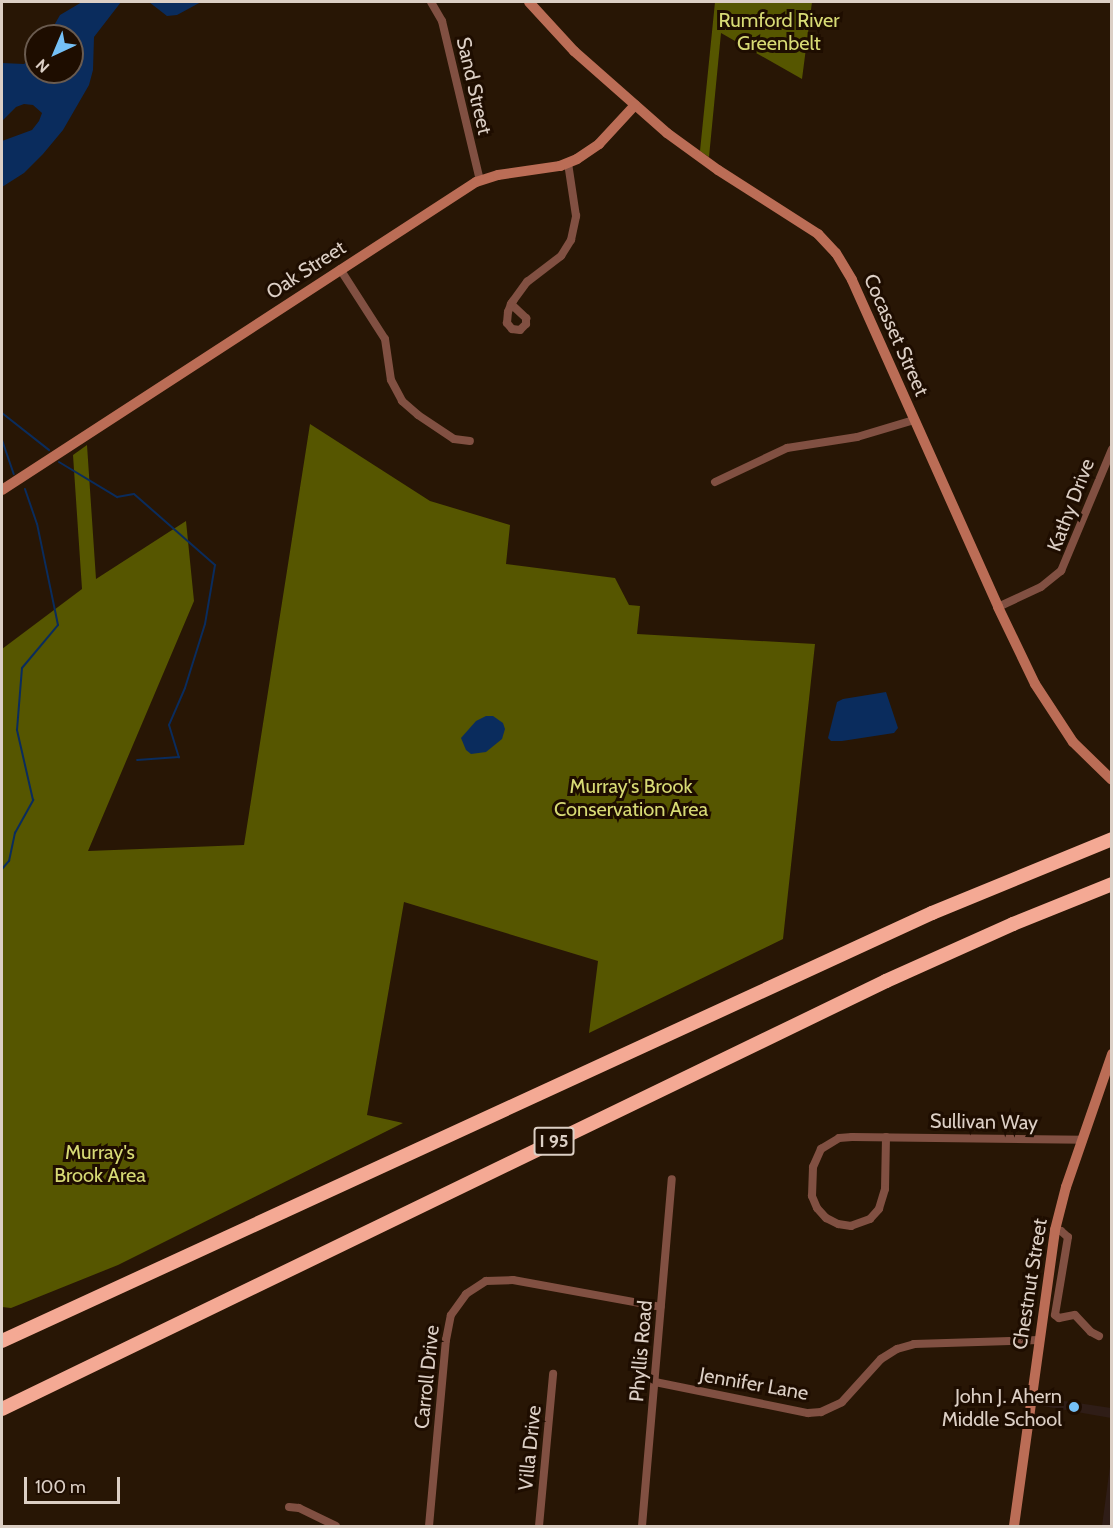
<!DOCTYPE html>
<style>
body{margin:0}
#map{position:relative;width:1113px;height:1528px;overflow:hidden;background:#281605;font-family:Cabin,sans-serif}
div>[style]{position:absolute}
.education>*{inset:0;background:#2f1d17}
.forest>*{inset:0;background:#565600}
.water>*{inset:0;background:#0a2c5d}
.stream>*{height:2px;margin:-1px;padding:0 1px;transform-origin:1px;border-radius:1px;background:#0a2c5d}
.street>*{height:8px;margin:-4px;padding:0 4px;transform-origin:4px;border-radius:4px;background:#815042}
.secondary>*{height:10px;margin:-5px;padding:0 5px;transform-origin:5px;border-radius:5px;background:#bb6d56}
.highway>*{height:14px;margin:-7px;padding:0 7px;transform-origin:7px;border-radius:7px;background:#f4a994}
.dots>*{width:16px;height:16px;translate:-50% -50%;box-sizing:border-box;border:3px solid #1e0d00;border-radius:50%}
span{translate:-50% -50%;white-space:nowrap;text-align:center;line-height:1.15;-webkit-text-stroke:6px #1e0d00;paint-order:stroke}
.shield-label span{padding:2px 4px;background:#1e0d00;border:2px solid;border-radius:4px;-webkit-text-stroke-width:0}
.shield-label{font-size:18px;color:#dccfc5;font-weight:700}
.park-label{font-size:20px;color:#d7da74}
.street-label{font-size:20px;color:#dccfc5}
.poi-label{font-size:20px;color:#dccfc5}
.right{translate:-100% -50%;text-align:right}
.frame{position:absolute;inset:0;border:3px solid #dccfc5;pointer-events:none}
.north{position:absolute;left:24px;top:24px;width:60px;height:60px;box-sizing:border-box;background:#1e0d00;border:2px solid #6a5b4f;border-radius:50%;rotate:224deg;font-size:16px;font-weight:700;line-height:24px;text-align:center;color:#dccfc5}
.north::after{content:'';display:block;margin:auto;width:21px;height:27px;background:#75c0f6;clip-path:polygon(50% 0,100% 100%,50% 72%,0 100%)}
.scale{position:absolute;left:24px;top:1477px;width:96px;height:27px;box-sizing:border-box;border:3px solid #dccfc5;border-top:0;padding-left:8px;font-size:18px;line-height:21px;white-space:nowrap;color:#dccfc5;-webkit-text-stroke:4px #1e0d00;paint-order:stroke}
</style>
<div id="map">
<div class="education">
<div style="clip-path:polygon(1038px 1397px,1111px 1408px,1111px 1418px,1037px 1405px)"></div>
<div style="clip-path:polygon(1111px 1459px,1111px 1526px,1102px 1526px)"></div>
</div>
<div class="forest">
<div style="clip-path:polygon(715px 2px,812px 2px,802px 79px,721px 33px,709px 157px,700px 151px)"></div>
<div style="clip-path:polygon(310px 424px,430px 501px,510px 525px,506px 564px,615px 578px,629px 605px,640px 606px,637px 634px,815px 644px,783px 939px,589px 1033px,598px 961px,404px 902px,367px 1115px,403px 1123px,118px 1265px,11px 1308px,2px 1307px,2px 649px,82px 589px,73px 455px,87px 445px,96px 579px,186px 521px,194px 601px,88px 851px,244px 845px)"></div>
</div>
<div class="water">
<div style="clip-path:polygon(82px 2px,121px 2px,94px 37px,93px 70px,89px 85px,63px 130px,43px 154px,24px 173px,2px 187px,2px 141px,32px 130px,39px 121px,42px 113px,33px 105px,24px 104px,16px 107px,2px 121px,2px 63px,24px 64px,36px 55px,36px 72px,72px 72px,72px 36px,48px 36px,60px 15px)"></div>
<div style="clip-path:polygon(149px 2px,201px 2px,177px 15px,167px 16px)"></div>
<div style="clip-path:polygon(886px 692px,898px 728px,894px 733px,842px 741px,831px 741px,828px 738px,837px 702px,843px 699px)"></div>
<div style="clip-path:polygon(486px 716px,493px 716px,503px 723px,505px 729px,502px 739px,486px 752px,471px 754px,466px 750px,461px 738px,476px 721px)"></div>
</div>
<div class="stream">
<div style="left:2px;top:413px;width:60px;rotate:38.2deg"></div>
<div style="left:2px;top:440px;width:36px;rotate:71deg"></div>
<div style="left:59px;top:462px;width:68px;rotate:31.1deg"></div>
<div style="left:117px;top:497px;width:17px;rotate:-10deg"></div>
<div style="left:134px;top:494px;width:108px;rotate:41.2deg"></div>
<div style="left:215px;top:565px;width:60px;rotate:99.6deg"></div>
<div style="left:205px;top:624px;width:67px;rotate:107.4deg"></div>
<div style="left:185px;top:688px;width:40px;rotate:113.4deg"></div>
<div style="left:169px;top:725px;width:34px;rotate:73deg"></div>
<div style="left:179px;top:757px;width:42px;rotate:175.9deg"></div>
<div style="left:2px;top:869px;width:11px;rotate:-49deg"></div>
<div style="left:9px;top:861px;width:29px;rotate:-78deg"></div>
<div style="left:15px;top:833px;width:38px;rotate:-61deg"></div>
<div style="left:33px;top:800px;width:72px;rotate:-102.9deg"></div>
<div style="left:17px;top:730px;width:62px;rotate:-85.4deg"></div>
<div style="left:22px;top:668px;width:56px;rotate:-50.1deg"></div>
<div style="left:58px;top:625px;width:103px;rotate:-101.7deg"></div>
<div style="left:37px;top:524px;width:37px;rotate:-109deg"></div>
</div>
<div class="street">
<div style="left:431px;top:2px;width:22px;rotate:60deg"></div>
<div style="left:442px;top:21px;width:163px;rotate:76.6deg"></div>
<div style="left:340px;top:269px;width:83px;rotate:57.3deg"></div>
<div style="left:385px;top:339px;width:41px;rotate:81.7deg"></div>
<div style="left:391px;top:380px;width:24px;rotate:62deg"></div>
<div style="left:402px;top:401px;width:21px;rotate:41deg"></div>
<div style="left:418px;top:415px;width:43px;rotate:33.7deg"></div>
<div style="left:454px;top:439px;width:16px;rotate:7deg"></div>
<div style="left:511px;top:304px;width:21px;rotate:43deg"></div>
<div style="left:526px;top:318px;width:6px;rotate:90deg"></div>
<div style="left:526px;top:324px;width:8px;rotate:135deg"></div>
<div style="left:520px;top:330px;width:8px;rotate:-173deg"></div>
<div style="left:512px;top:329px;width:8px;rotate:-130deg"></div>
<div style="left:507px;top:323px;width:11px;rotate:-85deg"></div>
<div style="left:508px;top:312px;width:9px;rotate:-69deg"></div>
<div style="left:511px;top:304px;width:4px;rotate:-56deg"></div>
<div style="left:513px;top:301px;width:24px;rotate:-54deg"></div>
<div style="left:527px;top:282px;width:43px;rotate:-37.4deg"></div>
<div style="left:561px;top:256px;width:19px;rotate:-58deg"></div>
<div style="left:571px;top:240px;width:25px;rotate:-78deg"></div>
<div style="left:576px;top:216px;width:54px;rotate:-98.6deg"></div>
<div style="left:715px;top:482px;width:80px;rotate:-25.3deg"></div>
<div style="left:787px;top:448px;width:71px;rotate:-8.9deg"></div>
<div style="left:857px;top:437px;width:59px;rotate:-16.6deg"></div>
<div style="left:998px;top:607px;width:47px;rotate:-24.9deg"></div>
<div style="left:1041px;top:587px;width:26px;rotate:-39deg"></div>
<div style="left:1061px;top:571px;width:132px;rotate:-67.3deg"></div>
<div style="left:886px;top:1137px;width:52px;rotate:91.1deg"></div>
<div style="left:885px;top:1189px;width:21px;rotate:107deg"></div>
<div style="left:879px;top:1209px;width:13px;rotate:132deg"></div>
<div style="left:870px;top:1219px;width:20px;rotate:160deg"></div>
<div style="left:851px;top:1226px;width:13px;rotate:-171deg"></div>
<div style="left:838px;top:1224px;width:13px;rotate:-153deg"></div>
<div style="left:826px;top:1218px;width:13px;rotate:-132deg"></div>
<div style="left:817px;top:1208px;width:13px;rotate:-113deg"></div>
<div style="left:812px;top:1196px;width:29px;rotate:-88deg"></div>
<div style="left:813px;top:1167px;width:20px;rotate:-66deg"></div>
<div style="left:821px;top:1149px;width:21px;rotate:-31deg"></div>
<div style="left:839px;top:1138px;width:13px;rotate:-4deg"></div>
<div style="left:852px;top:1137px;width:231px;rotate:0.7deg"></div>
<div style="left:1055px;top:1230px;width:6px;rotate:9deg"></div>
<div style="left:1061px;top:1231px;width:9px;rotate:41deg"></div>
<div style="left:1068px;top:1237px;width:79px;rotate:99.5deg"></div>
<div style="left:1055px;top:1315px;width:5px;rotate:37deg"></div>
<div style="left:1059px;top:1318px;width:16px;rotate:-11deg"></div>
<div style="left:1075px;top:1315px;width:23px;rotate:47deg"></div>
<div style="left:1091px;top:1332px;width:9px;rotate:27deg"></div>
<div style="left:655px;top:1382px;width:156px;rotate:11.5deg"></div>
<div style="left:808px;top:1413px;width:13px;rotate:-4deg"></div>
<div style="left:821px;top:1412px;width:23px;rotate:-25deg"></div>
<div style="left:842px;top:1402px;width:58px;rotate:-47.8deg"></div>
<div style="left:881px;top:1359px;width:19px;rotate:-32deg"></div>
<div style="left:897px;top:1349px;width:18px;rotate:-16deg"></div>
<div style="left:914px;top:1344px;width:125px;rotate:-1.8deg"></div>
<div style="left:289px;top:1507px;width:10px;rotate:6deg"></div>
<div style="left:299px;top:1508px;width:41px;rotate:25.9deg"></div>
<div style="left:429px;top:1526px;width:187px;rotate:-84.8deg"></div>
<div style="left:446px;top:1340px;width:25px;rotate:-79deg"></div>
<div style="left:451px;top:1315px;width:26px;rotate:-54deg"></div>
<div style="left:466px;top:1294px;width:24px;rotate:-33deg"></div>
<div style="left:486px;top:1281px;width:27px;rotate:-2deg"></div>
<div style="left:513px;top:1280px;width:150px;rotate:10.3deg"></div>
<div style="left:539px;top:1526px;width:153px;rotate:-84.7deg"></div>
<div style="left:642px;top:1526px;width:348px;rotate:-85.1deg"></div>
</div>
<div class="secondary">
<div style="left:529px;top:2px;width:67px;rotate:47.4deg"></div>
<div style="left:574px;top:51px;width:124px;rotate:41.4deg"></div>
<div style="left:667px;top:133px;width:63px;rotate:36deg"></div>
<div style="left:718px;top:170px;width:119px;rotate:32.6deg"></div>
<div style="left:818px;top:234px;width:26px;rotate:47deg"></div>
<div style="left:836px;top:253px;width:31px;rotate:59deg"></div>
<div style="left:852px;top:280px;width:358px;rotate:65.9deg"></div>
<div style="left:998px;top:607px;width:85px;rotate:64.3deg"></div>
<div style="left:1035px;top:684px;width:69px;rotate:56.8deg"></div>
<div style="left:1073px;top:742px;width:54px;rotate:44.3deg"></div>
<div style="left:2px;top:490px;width:565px;rotate:-33.02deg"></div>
<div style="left:476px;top:182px;width:23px;rotate:-18deg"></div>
<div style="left:498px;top:175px;width:63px;rotate:-8.3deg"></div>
<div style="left:560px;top:166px;width:18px;rotate:-22deg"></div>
<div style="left:577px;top:159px;width:27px;rotate:-34deg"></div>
<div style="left:599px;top:144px;width:53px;rotate:-47.3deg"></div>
<div style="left:1014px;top:1526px;width:299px;rotate:-82.1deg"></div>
<div style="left:1055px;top:1230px;width:44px;rotate:-75.7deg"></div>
<div style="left:1066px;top:1187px;width:141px;rotate:-70.9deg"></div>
</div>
<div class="highway">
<div style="left:2px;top:1341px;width:1024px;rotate:-24.71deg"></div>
<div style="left:932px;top:913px;width:195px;rotate:-22.3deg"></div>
<div style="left:2px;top:1409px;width:982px;rotate:-25.83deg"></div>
<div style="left:886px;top:981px;width:139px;rotate:-24.2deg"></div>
<div style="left:1013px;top:924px;width:107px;rotate:-22deg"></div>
</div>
<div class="dots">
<div style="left:1074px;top:1407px;background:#75c0f6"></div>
</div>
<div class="shield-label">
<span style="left:554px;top:1141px">I 95</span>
</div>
<div class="park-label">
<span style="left:779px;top:32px">Rumford River<br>Greenbelt</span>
<span style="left:631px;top:798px">Murray's Brook<br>Conservation Area</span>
<span style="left:100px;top:1164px">Murray's<br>Brook Area</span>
</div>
<div class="street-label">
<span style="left:474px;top:86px;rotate:77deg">Sand Street</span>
<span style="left:306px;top:270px;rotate:-33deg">Oak Street</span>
<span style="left:896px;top:335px;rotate:66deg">Cocasset Street</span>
<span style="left:1071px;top:505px;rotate:-69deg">Kathy Drive</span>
<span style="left:984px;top:1122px;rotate:1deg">Sullivan Way</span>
<span style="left:1030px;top:1284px;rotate:-81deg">Chestnut Street</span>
<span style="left:641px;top:1351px;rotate:-85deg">Phyllis Road</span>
<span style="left:427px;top:1377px;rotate:-84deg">Carroll Drive</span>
<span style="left:754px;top:1384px;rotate:10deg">Jennifer Lane</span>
<span style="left:530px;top:1448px;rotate:-84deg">Villa Drive</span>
</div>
<div class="poi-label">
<span class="right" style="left:1062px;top:1408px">John J. Ahern<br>Middle School</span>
</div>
<div class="frame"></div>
<div class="north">N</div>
<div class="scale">100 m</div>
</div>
